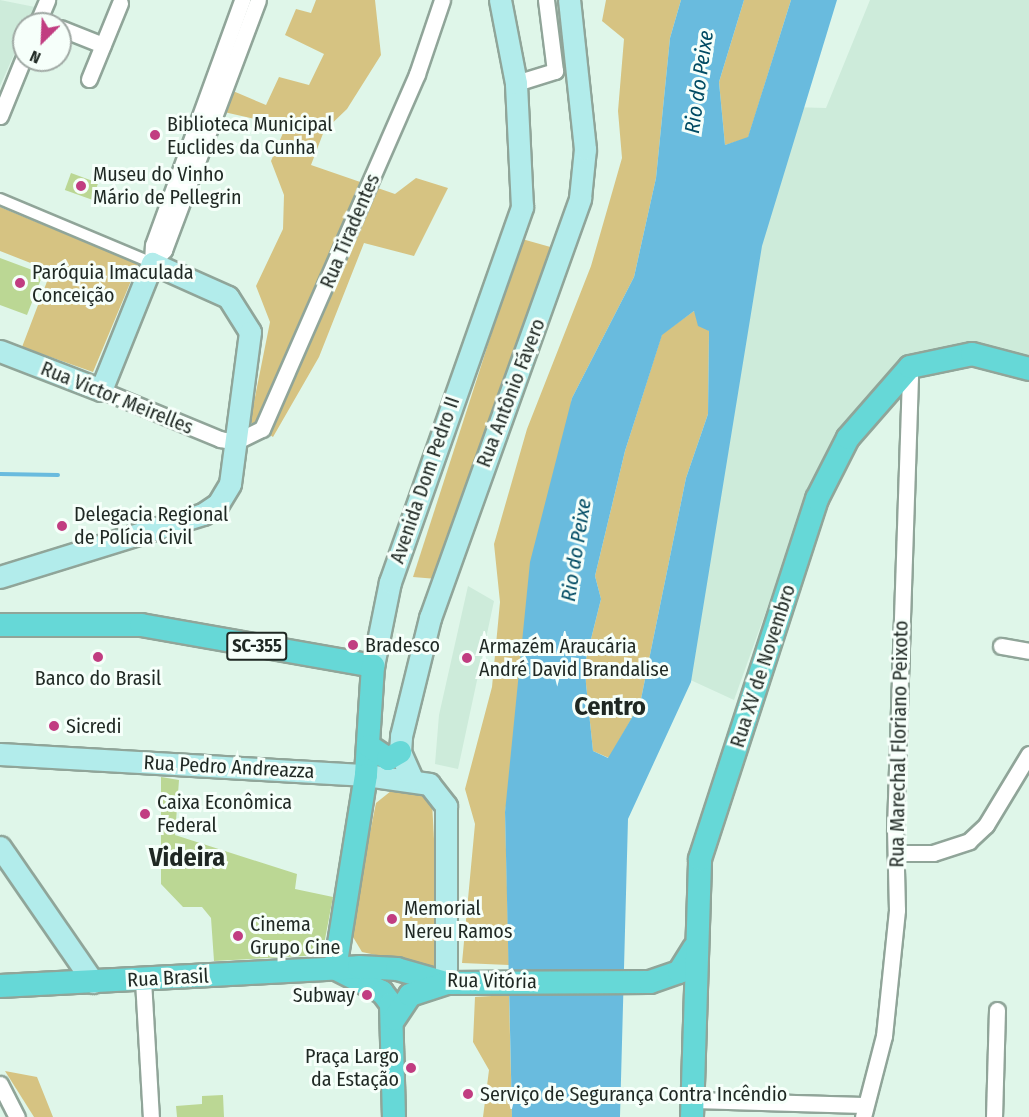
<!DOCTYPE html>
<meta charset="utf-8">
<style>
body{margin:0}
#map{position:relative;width:1029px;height:1117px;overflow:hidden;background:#dff6e9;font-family:"Fira Sans Condensed",sans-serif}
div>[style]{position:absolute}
.built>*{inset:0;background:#cdebda}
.green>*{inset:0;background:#d6c382}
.water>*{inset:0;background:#69bbde}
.stream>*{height:4px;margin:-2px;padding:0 2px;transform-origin:2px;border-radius:2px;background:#69bbde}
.building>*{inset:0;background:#bbd794;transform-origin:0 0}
.roads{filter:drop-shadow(2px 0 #90a599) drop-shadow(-2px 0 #90a599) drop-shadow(0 2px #90a599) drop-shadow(0 -2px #90a599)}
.pedestrian>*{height:10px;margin:-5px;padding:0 5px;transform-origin:5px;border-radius:5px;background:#fff}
.minor>*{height:15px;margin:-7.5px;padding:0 7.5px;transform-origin:7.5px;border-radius:7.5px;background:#fff}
.secondary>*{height:21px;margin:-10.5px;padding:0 10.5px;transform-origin:10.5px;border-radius:10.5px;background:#b2eceb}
.primary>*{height:22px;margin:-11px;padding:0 11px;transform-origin:11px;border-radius:11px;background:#66d8d7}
.dots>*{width:16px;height:16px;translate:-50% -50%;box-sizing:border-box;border:3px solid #f6fffa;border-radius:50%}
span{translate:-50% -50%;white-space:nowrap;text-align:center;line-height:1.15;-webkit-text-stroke:6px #f6fffa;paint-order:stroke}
.shield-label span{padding:2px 4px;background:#f6fffa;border:2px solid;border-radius:4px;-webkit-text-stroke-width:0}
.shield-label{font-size:18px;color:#1f2823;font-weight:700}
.poi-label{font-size:20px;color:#1f2823}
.left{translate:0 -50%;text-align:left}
.right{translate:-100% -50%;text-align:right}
.street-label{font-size:20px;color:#1f2823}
.water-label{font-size:21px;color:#014b63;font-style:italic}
.district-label{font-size:26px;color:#1f2823;font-weight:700}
.north{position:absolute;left:12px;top:12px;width:60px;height:60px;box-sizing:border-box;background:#f6fffa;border:2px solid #a0a9a4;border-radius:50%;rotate:204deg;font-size:16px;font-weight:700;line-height:24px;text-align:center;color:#1f2823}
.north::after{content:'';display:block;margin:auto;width:21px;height:27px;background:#c13d81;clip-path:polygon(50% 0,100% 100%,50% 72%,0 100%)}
</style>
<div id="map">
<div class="built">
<div style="clip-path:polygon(0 0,35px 7px,0 86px)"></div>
<div style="clip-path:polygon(870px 0,1029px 0,1029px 357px,967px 347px,924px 352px,885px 378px,816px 472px,734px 700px,684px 677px,691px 599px,789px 107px,826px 108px)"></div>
<div style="clip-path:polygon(468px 586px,494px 601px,458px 769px,435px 764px,439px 715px)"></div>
</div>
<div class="green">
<div style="clip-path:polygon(316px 0,375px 0,381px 55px,347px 109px,324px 131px,311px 165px,395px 194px,416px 178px,448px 188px,414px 256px,364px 243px,319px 357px,273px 437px,250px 422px,270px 322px,256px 286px,283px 229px,284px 195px,271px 161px,286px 126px,224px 112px,233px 91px,266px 105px,279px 77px,309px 85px,324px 54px,285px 35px,296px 9px,311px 13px)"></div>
<div style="clip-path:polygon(606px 0,681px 0,670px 38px,656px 178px,634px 277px,572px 398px,505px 812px,509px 965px,462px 963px,475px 824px,465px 789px,492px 687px,500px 602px,494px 544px,527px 429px,591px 266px,622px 158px,618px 111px,624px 39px,602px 21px)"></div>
<div style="clip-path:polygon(744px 0,791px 0,748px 138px,725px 145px,719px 82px)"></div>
<div style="clip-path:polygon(0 207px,138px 264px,93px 372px,22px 347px,51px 271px,0 251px)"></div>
<div style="clip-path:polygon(522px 239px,554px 248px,437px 579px,413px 577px)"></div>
<div style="clip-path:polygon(694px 311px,709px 331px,708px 414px,686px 478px,640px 704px,609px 758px,593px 751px,586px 684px,585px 663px,601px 599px,595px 576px,625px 451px,662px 334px)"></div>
<div style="clip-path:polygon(396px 787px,426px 789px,432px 802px,441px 969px,362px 952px,350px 932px,376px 803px)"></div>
<div style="clip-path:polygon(509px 995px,512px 1117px,483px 1117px,489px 1070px,473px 1042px,475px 997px)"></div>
<div style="clip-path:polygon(5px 1071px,37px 1077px,53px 1117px,34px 1117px)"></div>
</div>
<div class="water">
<div style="clip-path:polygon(evenodd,681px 0,744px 0,719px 82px,725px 145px,748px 137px,791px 0,837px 0,762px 246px,691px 682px,628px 819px,620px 1117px,512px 1117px,505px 812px,530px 562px,572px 398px,634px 277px,656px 178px,670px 38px,681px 0,694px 311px,698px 326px,709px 331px,708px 414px,686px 478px,640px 704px,608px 758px,593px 751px,586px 684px,585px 663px,601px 599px,595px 576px,625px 451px,662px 335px,694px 311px)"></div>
</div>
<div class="stream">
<div style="left:0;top:474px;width:58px;rotate:1deg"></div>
</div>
<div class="building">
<div style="left:71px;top:173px;width:29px;height:18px;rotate:20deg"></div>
<div style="clip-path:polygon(0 258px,43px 274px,27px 315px,0 305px)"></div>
<div style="clip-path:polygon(161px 777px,179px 780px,175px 835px,297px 874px,295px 889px,333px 897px,322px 955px,214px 961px,211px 918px,202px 907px,183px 907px,161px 884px)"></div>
<div style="clip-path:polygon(223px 1095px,224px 1117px,177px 1117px,176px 1106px,202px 1104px,202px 1096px)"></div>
</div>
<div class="roads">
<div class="pedestrian">
<div style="left:0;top:199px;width:165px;rotate:22.8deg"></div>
</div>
<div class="minor">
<div style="left:37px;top:24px;width:26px;rotate:-67deg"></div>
<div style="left:60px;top:28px;width:46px;rotate:21.6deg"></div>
<div style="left:89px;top:79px;width:82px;rotate:-67.8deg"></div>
<div style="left:516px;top:83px;width:41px;rotate:-17.1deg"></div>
<div style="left:555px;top:71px;width:72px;rotate:-97.2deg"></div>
<div style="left:0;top:116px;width:64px;rotate:-67.9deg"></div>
<div style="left:152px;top:263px;width:18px;rotate:-47deg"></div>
<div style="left:164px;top:250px;width:267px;rotate:-69.4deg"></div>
<div style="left:152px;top:263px;width:18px;rotate:-87deg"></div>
<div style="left:153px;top:245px;width:261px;rotate:-70deg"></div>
<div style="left:101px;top:390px;width:129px;rotate:22.4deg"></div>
<div style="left:220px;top:439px;width:15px;rotate:11deg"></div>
<div style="left:235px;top:442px;width:30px;rotate:-26deg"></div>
<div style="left:262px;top:429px;width:387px;rotate:-66.4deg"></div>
<div style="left:417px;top:74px;width:78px;rotate:-71.3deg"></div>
<div style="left:1001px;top:646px;width:28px;rotate:10deg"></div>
<div style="left:896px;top:853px;width:37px"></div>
<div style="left:933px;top:853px;width:38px;rotate:-18deg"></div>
<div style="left:969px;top:841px;width:23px;rotate:-43deg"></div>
<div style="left:986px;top:825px;width:83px;rotate:-58.8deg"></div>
<div style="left:143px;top:980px;width:137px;rotate:86.7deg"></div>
<div style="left:0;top:1084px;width:37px;rotate:63deg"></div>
<div style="left:693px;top:1100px;width:171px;rotate:1.7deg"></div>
<div style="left:863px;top:1117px;width:84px;rotate:-75.5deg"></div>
<div style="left:884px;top:1036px;width:127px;rotate:-84.1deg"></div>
<div style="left:897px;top:910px;width:81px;rotate:-91.4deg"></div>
<div style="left:895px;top:829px;width:462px;rotate:-88.1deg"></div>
<div style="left:994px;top:1117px;width:107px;rotate:-88.4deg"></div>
</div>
<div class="secondary">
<div style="left:0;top:351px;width:108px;rotate:21.1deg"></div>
<div style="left:101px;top:390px;width:137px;rotate:-68.1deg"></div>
<div style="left:152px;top:263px;width:83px;rotate:24.1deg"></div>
<div style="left:228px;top:297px;width:41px;rotate:57.8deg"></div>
<div style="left:250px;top:332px;width:153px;rotate:97.5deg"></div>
<div style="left:230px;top:484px;width:23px;rotate:121deg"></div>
<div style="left:218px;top:504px;width:18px;rotate:146deg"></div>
<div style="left:203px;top:514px;width:213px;rotate:162.8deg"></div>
<div style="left:373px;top:666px;width:86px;rotate:-78.6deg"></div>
<div style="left:390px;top:582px;width:398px;rotate:-70.6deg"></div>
<div style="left:522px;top:207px;width:124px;rotate:-92.8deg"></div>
<div style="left:516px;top:83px;width:85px;rotate:-100.9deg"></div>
<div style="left:0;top:754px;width:367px;rotate:3.3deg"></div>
<div style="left:366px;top:775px;width:64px;rotate:8.1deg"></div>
<div style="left:429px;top:784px;width:28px;rotate:52deg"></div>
<div style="left:446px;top:806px;width:177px;rotate:90deg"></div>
<div style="left:412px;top:779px;width:30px;rotate:-114deg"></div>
<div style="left:400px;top:752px;width:16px;rotate:-86deg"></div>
<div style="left:401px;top:736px;width:122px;rotate:-76.2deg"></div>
<div style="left:430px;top:618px;width:446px;rotate:-70.3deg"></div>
<div style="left:580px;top:198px;width:49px;rotate:-84.2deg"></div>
<div style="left:585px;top:149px;width:150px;rotate:-96.1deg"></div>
<div style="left:0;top:847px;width:164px;rotate:55.4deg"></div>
</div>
<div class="primary">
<div style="left:0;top:625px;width:141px"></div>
<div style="left:141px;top:625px;width:236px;rotate:10deg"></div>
<div style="left:373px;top:666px;width:109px;rotate:93.7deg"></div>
<div style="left:366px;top:775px;width:196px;rotate:99.1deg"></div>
<div style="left:369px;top:746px;width:23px;rotate:34deg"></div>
<div style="left:388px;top:759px;width:14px;rotate:-30deg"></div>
<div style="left:340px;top:971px;width:47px;rotate:26.6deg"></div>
<div style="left:382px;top:992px;width:15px;rotate:53deg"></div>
<div style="left:391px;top:1004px;width:113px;rotate:88.5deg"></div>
<div style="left:0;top:986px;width:360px;rotate:-3deg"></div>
<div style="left:359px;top:967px;width:38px;rotate:3deg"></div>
<div style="left:397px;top:969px;width:51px;rotate:15.9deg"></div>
<div style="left:446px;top:983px;width:204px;rotate:-0.3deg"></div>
<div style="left:650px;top:982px;width:31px;rotate:-19deg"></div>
<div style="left:679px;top:972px;width:28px;rotate:-58deg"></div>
<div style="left:394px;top:1019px;width:29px;rotate:-56deg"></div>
<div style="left:410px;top:995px;width:38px;rotate:-18deg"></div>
<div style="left:692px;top:1117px;width:258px;rotate:-88.2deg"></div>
<div style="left:700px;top:859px;width:379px;rotate:-72deg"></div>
<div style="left:817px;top:499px;width:68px;rotate:-63.1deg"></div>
<div style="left:848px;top:438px;width:94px;rotate:-48.9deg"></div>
<div style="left:910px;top:367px;width:63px;rotate:-11.8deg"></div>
<div style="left:972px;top:354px;width:59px;rotate:14.7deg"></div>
</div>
</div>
<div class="dots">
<div style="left:155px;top:135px;background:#c13d81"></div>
<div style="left:81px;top:186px;background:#c13d81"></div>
<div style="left:20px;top:283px;background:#c13d81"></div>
<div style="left:62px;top:526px;background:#c13d81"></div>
<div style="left:353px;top:645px;background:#c13d81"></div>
<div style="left:98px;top:657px;background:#c13d81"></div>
<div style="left:467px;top:658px;background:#c13d81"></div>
<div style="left:54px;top:726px;background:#c13d81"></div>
<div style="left:145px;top:814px;background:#c13d81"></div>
<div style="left:392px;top:919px;background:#c13d81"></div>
<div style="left:238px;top:936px;background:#c13d81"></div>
<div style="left:367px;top:995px;background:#c13d81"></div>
<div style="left:411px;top:1068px;background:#c13d81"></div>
<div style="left:468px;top:1094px;background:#c13d81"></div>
</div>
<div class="shield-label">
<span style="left:257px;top:646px">SC-355</span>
</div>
<div class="poi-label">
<span class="left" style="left:167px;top:136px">Biblioteca Municipal<br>Euclides da Cunha</span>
<span class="left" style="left:93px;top:186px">Museu do Vinho<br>Mário de Pellegrin</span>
<span class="left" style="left:32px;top:284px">Paróquia Imaculada<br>Conceição</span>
<span class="left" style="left:74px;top:526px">Delegacia Regional<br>de Polícia Civil</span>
<span class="left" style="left:365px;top:645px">Bradesco</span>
<span class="left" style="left:479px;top:658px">Armazém Araucária<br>André David Brandalise</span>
<span style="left:98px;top:678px">Banco do Brasil</span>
<span class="left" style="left:66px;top:726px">Sicredi</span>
<span class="left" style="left:157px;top:814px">Caixa Econômica<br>Federal</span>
<span class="left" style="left:404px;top:920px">Memorial<br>Nereu Ramos</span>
<span class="left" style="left:250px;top:936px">Cinema<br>Grupo Cine</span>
<span class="right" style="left:355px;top:995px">Subway</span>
<span class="right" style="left:399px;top:1068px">Praça Largo<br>da Estação</span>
<span class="left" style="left:480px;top:1094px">Serviço de Segurança Contra Incêndio</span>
</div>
<div class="street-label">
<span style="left:350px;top:231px;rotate:-67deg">Rua Tiradentes</span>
<span style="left:511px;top:393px;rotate:-69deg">Rua Antônio Fávero</span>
<span style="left:117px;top:398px;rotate:22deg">Rua Victor Meirelles</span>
<span style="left:425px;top:480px;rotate:-71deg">Avenida Dom Pedro II</span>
<span style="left:763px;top:666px;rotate:-72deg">Rua XV de Novembro</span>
<span style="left:899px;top:744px;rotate:-89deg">Rua Marechal Floriano Peixoto</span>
<span style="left:229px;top:767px;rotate:3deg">Rua Pedro Andreazza</span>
<span style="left:168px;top:978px;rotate:-3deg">Rua Brasil</span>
<span style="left:492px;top:981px;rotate:1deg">Rua Vitória</span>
</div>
<div class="water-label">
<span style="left:699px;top:82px;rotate:-82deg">Rio do Peixe</span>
<span style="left:576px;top:550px;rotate:-81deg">Rio do Peixe</span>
</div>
<div class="district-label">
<span style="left:610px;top:707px">Centro</span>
<span style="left:187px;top:858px">Videira</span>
</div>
<div class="north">N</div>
</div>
